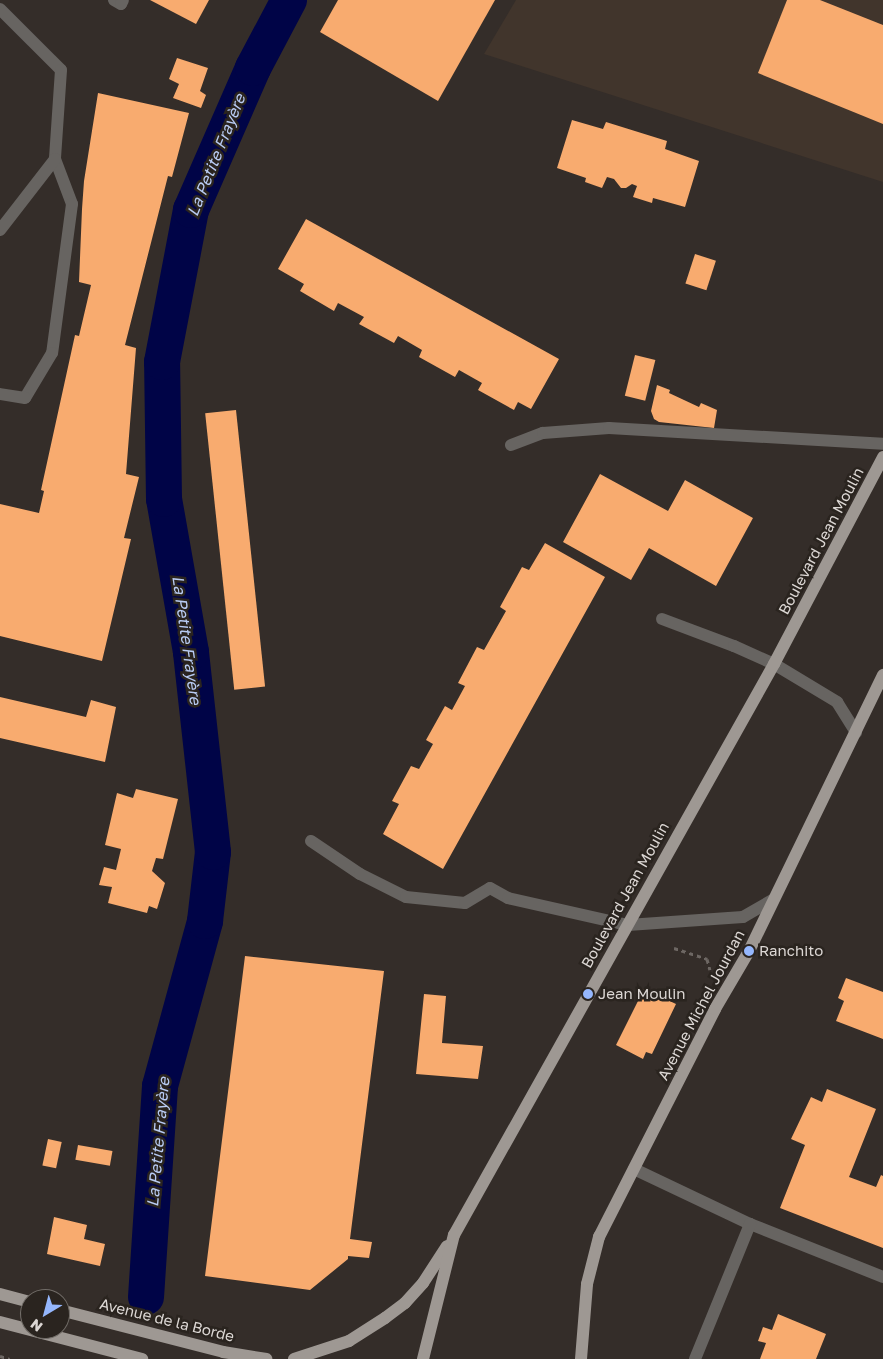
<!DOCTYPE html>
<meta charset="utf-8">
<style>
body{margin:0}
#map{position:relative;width:883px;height:1359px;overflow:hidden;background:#342d29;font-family:"Golos Text",sans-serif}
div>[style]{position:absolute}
.built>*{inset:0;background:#41352c}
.canal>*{height:36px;margin:-18px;padding:0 18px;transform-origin:18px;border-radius:18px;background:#000447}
.building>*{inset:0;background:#f8ab6f;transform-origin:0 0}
.path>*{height:3px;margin-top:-1.5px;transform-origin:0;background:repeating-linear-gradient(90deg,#6d6763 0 4px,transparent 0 8px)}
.minor>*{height:12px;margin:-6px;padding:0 6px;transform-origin:6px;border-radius:6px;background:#676461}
.major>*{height:12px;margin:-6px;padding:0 6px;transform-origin:6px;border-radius:6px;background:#9e9893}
.dots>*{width:14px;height:14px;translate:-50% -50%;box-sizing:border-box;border:2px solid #2a241f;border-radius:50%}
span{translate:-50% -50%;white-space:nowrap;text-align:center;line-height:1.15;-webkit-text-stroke:5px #2a241f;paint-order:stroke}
.street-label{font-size:15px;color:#dcd7d4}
.poi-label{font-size:15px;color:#dcd7d4}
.left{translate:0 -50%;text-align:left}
.water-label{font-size:16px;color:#b8cbf3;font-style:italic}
.north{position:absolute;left:20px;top:1289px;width:50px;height:50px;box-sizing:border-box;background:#2a241f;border:1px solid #716c67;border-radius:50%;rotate:217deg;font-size:14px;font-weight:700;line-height:20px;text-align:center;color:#dcd7d4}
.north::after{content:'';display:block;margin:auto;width:18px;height:22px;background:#95b7fd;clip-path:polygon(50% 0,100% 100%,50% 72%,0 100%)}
</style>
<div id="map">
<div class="built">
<div style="clip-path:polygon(516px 0,883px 0,883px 182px,484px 54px)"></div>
</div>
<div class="canal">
<div style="left:146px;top:1297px;width:211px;rotate:-86.2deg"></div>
<div style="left:160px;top:1086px;width:171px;rotate:-74.7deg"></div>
<div style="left:205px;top:921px;width:69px;rotate:-83.4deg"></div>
<div style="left:213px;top:852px;width:201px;rotate:-96.3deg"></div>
<div style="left:191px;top:652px;width:155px;rotate:-100deg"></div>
<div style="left:164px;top:499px;width:137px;rotate:-90.8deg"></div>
<div style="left:162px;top:362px;width:155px;rotate:-79.2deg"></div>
<div style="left:191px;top:210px;width:155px;rotate:-66.4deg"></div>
<div style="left:253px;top:68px;width:77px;rotate:-62.1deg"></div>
</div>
<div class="building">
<div style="clip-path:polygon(150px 0,209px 0,196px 24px)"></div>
<div style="clip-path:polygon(338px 0,495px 0,438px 101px,320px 32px)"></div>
<div style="clip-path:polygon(787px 0,820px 0,883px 25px,883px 124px,758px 73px)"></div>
<div style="clip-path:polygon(177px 58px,208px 68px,200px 91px,206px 95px,201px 108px,173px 98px,179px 84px,169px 79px)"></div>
<div style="clip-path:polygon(98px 93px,189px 113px,172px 177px,168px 176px,125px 345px,136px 348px,126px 474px,139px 477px,124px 538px,131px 539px,102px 661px,0 636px,0 504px,39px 513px,44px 491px,41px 490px,75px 335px,79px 336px,91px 285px,79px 282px,82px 209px,84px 181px)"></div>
<div style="clip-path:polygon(572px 120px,603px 129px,606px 122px,667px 141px,665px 149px,699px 161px,685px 207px,653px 198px,652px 203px,633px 197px,637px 186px,632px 184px,626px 188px,621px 188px,614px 179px,607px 177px,602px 188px,585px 182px,586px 178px,557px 168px)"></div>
<div style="clip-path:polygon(306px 219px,559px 359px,531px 409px,518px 402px,514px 410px,478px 390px,482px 383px,459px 370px,455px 377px,419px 357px,422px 350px,398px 336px,394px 343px,359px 324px,364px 317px,338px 303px,334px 311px,300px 291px,304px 284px,278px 269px)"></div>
<div style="left:695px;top:254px;width:22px;height:31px;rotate:18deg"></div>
<div style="left:635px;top:355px;width:21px;height:42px;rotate:14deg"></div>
<div style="clip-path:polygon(657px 385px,670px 390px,669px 393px,699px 407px,701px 403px,717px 410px,714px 428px,659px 422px,654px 419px,651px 411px)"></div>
<div style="left:236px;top:410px;width:278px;height:31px;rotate:84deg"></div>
<div style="clip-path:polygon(600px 474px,668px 511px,685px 480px,753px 518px,716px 586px,649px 548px,631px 580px,563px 542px)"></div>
<div style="clip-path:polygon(545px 543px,605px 577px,443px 869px,383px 834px,399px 804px,392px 801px,411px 766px,419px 769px,433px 744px,426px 740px,445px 706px,452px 710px,465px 686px,458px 683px,477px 647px,484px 650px,506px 611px,500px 607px,522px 567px,529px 570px)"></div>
<div style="clip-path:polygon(0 697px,86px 717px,91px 700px,116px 707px,105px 762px,0 738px)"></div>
<div style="clip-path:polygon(136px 789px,178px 799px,163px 859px,156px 858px,152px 871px,165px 883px,157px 909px,149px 906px,147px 913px,108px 903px,112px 887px,99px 885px,104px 867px,116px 870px,121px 849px,105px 845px,117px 793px,133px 798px)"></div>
<div style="clip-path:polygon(245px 956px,384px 971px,350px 1239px,372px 1242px,369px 1258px,348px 1256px,348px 1259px,310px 1290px,205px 1276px)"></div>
<div style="clip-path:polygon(846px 978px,883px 992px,883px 1039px,836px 1021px,844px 1001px,838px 998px)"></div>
<div style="clip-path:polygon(644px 989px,676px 1004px,652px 1054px,646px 1052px,643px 1059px,616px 1045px)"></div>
<div style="clip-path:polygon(424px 994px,446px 996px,442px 1043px,483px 1046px,478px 1079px,416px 1074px)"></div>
<div style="clip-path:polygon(827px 1089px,876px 1109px,849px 1177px,876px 1187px,881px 1175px,883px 1176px,883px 1248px,780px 1208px,805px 1145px,791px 1139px,811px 1097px,822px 1102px)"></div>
<div style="left:48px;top:1139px;width:14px;height:27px;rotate:12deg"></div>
<div style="left:78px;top:1145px;width:35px;height:15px;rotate:10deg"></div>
<div style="clip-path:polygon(54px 1217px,87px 1225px,84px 1239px,105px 1244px,100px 1266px,47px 1254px)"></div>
<div style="clip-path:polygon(778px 1314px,826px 1334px,816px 1359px,760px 1359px,766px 1343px,758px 1341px,763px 1327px,772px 1330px)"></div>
</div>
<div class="path">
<div style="left:674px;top:948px;width:35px;rotate:18deg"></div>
<div style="left:707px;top:959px;width:11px;rotate:75deg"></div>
<div style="left:0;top:1356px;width:10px;rotate:17deg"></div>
</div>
<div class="minor">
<div style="left:114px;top:0;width:8px;rotate:30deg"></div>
<div style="left:121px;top:4px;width:4px;rotate:-63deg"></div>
<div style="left:0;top:9px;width:86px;rotate:45deg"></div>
<div style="left:61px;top:70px;width:89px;rotate:93.9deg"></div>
<div style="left:55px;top:159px;width:48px;rotate:69.3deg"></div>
<div style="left:72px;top:204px;width:150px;rotate:97.6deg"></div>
<div style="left:52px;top:353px;width:52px;rotate:121deg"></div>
<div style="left:25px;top:398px;width:25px;rotate:-171deg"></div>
<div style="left:0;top:230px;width:90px;rotate:-52.2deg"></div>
<div style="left:511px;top:445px;width:34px;rotate:-21deg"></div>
<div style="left:543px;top:433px;width:66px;rotate:-4.3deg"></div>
<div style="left:609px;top:428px;width:274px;rotate:3.3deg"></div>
<div style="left:662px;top:619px;width:77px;rotate:20.6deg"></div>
<div style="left:734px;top:646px;width:44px;rotate:24.2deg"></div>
<div style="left:774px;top:664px;width:74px;rotate:31.1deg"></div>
<div style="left:837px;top:702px;width:36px;rotate:58deg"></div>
<div style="left:311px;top:841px;width:59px;rotate:34deg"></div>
<div style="left:360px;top:874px;width:51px;rotate:26.6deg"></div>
<div style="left:406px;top:897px;width:59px;rotate:5.8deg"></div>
<div style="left:465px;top:903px;width:29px;rotate:-31deg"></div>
<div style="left:490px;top:888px;width:21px;rotate:29deg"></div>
<div style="left:508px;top:898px;width:123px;rotate:12.7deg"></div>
<div style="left:628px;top:925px;width:115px;rotate:-4deg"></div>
<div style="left:743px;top:917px;width:34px;rotate:-30deg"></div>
<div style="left:634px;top:1169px;width:128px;rotate:25.4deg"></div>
<div style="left:750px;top:1224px;width:143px;rotate:21.7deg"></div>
<div style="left:695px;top:1359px;width:146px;rotate:-67.8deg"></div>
</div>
<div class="major">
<div style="left:0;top:1294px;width:31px;rotate:15deg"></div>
<div style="left:60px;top:1310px;width:168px;rotate:14.4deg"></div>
<div style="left:223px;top:1352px;width:44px;rotate:9.2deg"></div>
<div style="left:0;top:1322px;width:147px;rotate:14.6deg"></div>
<div style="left:294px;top:1359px;width:58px;rotate:-18.1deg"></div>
<div style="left:349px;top:1341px;width:43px;rotate:-32.6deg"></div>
<div style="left:385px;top:1318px;width:25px;rotate:-37deg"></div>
<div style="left:405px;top:1303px;width:27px;rotate:-48deg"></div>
<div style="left:423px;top:1283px;width:44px;rotate:-57deg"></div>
<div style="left:423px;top:1359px;width:128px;rotate:-76deg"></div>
<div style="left:454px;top:1235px;width:655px;rotate:-60.73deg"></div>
<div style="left:774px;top:664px;width:234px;rotate:-62.2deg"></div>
<div style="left:581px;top:1359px;width:75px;rotate:-85.4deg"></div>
<div style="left:587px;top:1284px;width:49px;rotate:-75.7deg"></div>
<div style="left:599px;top:1237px;width:256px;rotate:-63deg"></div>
<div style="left:715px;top:1009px;width:67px;rotate:-59.6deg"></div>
<div style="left:749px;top:951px;width:307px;rotate:-64.1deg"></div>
</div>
<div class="dots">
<div style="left:749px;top:951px;background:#95b7fd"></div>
<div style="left:588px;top:994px;background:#95b7fd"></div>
</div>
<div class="street-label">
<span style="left:821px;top:541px;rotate:-62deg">Boulevard Jean Moulin</span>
<span style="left:625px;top:895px;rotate:-61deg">Boulevard Jean Moulin</span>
<span style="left:701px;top:1005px;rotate:-62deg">Avenue Michel Jourdan</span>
<span style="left:167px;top:1320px;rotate:14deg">Avenue de la Borde</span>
</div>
<div class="poi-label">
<span class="left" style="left:759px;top:951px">Ranchito</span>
<span class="left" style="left:598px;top:994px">Jean Moulin</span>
</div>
<div class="water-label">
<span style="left:216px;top:155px;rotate:-68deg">La Petite Frayère</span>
<span style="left:187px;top:640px;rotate:82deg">La Petite Frayère</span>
<span style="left:158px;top:1142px;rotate:-85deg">La Petite Frayère</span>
</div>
<div class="north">N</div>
</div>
